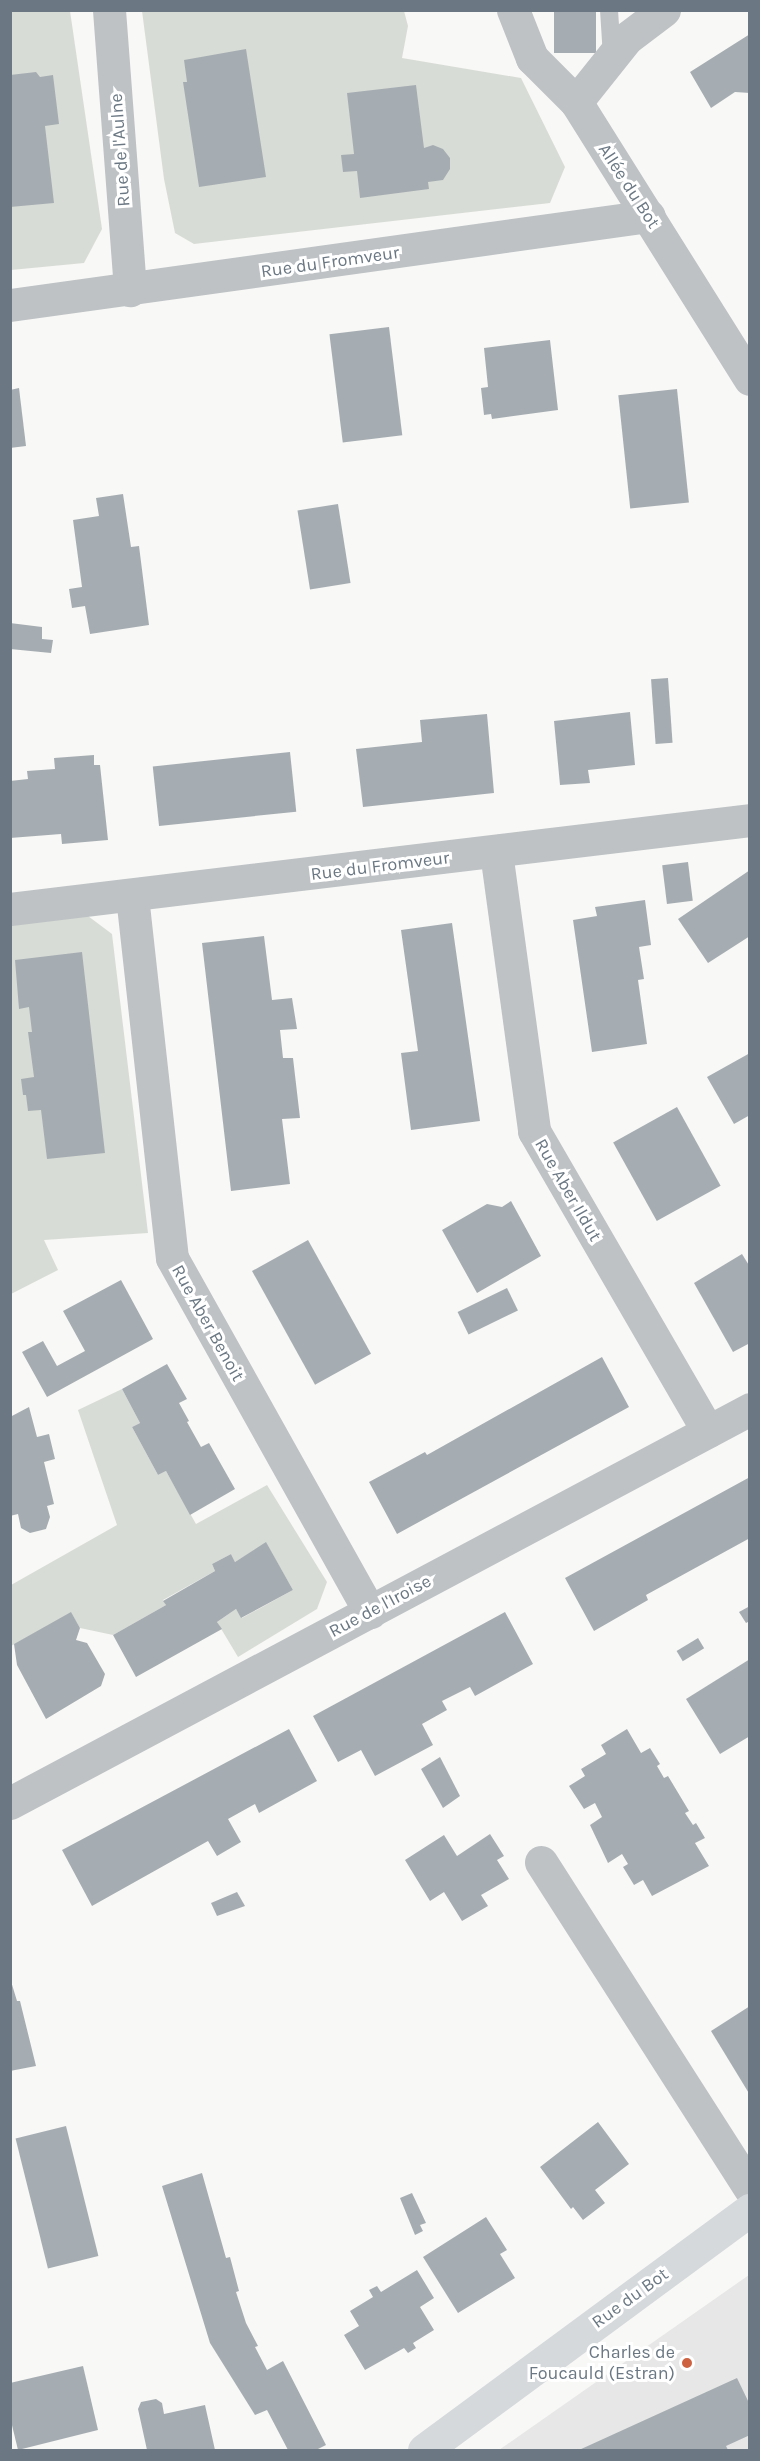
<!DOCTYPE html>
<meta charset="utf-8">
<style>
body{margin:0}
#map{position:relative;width:760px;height:2461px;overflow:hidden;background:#f8f8f6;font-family:Karla,sans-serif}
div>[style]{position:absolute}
.built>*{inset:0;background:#e6e7e6}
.green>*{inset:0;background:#d8dcd6}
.building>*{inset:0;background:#a6adb2;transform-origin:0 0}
.lane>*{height:18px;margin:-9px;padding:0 9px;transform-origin:9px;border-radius:9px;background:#bec2c5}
.street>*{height:33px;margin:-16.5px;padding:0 16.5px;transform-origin:16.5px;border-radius:16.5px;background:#bec2c5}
.secondary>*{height:33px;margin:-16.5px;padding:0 16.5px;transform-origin:16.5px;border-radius:16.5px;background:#d5d9dc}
.dots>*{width:16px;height:16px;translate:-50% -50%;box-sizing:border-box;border:3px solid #fff;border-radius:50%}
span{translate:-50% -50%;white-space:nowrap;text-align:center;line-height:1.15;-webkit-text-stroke:6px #fff;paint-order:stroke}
.street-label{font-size:18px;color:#6b7883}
.poi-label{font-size:18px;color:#6b7883}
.right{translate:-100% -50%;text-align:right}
.frame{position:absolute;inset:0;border:12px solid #6b7883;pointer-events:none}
</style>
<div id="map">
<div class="built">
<div style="clip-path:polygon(749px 2275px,749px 2450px,499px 2450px)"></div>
</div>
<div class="green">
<div style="clip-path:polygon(11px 11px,70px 11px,102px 229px,84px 263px,11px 270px)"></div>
<div style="clip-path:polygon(142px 11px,404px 11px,408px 26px,402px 58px,521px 78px,565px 167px,550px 203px,194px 244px,175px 233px,164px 179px)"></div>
<div style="clip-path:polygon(88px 916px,112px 934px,148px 1233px,44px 1240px,58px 1270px,11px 1294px,11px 925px)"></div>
<div style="clip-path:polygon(122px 1389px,140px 1423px,132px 1427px,158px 1475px,166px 1471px,196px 1524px,267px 1485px,327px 1582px,317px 1609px,238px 1657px,217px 1622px,236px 1609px,242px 1618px,293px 1590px,266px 1543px,235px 1562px,231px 1554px,212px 1564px,215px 1571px,163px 1600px,166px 1605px,113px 1635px,80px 1628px,71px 1613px,11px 1646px,11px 1585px,117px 1525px,78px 1410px)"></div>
</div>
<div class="building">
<div style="left:554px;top:10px;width:42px;height:43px"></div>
<div style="clip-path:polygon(750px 34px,750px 93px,735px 92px,711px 108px,690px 72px)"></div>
<div style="clip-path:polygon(246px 49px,266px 177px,199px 187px,183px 82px,187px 82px,184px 60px)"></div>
<div style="clip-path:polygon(36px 72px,40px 77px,53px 75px,59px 124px,45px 126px,54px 203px,10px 207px,10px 75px)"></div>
<div style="clip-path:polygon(416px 85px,424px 148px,433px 145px,443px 149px,450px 158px,450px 169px,443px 180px,428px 182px,429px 189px,360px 198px,357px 171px,343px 172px,341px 155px,354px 154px,347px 93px)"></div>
<div style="left:389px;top:327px;width:109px;height:60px;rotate:83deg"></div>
<div style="clip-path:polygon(550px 340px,558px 410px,492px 419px,491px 414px,484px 415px,481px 388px,488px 387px,484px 348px)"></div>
<div style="clip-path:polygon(19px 388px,26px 446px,10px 448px,10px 390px)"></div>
<div style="left:677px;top:389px;width:114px;height:59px;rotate:84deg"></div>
<div style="clip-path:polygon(123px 494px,131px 547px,139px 546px,149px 625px,90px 634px,85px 606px,72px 608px,69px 589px,82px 587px,73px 520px,99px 516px,96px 498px)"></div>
<div style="left:338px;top:504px;width:80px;height:41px;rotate:81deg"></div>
<div style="clip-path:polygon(10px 623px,42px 627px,42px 639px,53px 640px,51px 653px,10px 649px)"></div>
<div style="left:668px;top:678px;width:65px;height:17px;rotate:86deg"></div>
<div style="clip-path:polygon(630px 712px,635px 765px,588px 770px,590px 783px,560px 785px,554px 721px)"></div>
<div style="clip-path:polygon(487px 714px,494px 793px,363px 807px,356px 749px,422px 742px,420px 720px)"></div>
<div style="left:290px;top:752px;width:60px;height:138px;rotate:84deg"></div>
<div style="clip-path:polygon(94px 755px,94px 765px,100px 765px,108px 840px,62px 844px,61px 834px,10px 838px,10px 781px,28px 779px,27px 771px,55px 769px,54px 758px)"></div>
<div style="left:688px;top:862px;width:39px;height:26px;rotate:83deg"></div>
<div style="clip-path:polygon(750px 870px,750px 936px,708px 963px,678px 919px)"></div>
<div style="clip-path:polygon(645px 900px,651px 945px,639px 947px,644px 979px,638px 980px,647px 1044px,592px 1052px,573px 920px,597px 916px,595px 907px)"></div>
<div style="clip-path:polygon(452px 923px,480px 1121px,411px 1130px,401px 1053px,418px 1051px,401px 930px)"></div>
<div style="clip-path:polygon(264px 936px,272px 1000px,292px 998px,297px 1029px,280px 1030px,283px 1058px,293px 1058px,300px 1118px,282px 1119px,290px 1184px,231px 1191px,202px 943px)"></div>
<div style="clip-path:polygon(82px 952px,105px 1153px,47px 1159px,41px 1110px,28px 1111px,26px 1095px,23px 1095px,21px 1079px,34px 1077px,28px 1032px,32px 1032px,29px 1007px,19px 1009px,15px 960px)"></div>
<div style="clip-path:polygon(750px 1053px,750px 1115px,734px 1124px,707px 1077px)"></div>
<div style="left:677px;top:1107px;width:90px;height:73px;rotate:61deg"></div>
<div style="clip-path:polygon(511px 1201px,541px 1256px,477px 1293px,442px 1230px,487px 1204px,502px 1207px)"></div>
<div style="left:308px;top:1240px;width:130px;height:64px;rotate:61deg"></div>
<div style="clip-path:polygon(742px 1254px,750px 1267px,750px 1343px,733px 1352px,694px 1283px)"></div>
<div style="clip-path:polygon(121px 1280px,153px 1339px,47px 1397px,22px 1352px,43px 1341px,57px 1366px,85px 1351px,63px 1311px)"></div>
<div style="left:507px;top:1288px;width:25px;height:55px;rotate:64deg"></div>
<div style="clip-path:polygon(602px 1357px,629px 1407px,397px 1534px,369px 1482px,425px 1452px,427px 1455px)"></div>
<div style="clip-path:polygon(167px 1364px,187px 1399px,179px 1403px,189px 1421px,187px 1422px,201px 1447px,209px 1443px,235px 1489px,190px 1515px,166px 1471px,158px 1475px,132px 1427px,140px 1423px,122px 1389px)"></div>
<div style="clip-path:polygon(29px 1407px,37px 1437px,49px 1434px,55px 1459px,44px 1462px,54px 1504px,47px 1506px,50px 1517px,46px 1529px,30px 1533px,21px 1528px,18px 1514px,10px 1516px,10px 1417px)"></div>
<div style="clip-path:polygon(750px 1477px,750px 1538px,646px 1595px,648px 1600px,594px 1631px,565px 1578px)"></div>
<div style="clip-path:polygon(266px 1542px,293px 1590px,241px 1618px,236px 1609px,217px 1622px,222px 1629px,136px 1677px,113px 1635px,166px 1605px,163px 1601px,215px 1571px,212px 1564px,231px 1554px,235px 1562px)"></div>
<div style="clip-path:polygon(750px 1606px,750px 1621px,746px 1623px,739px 1612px)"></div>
<div style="clip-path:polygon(71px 1612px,80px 1628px,76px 1640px,87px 1643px,105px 1674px,101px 1686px,46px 1719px,17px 1665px,14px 1644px)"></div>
<div style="clip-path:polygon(505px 1612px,533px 1664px,475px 1696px,470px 1687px,442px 1701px,447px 1710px,422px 1724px,433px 1745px,375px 1776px,361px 1750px,338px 1762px,313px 1716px)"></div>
<div style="left:698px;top:1638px;width:12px;height:25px;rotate:59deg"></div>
<div style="clip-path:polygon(750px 1659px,750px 1736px,720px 1754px,686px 1699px)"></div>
<div style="clip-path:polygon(289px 1729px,317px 1781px,259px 1813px,255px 1804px,228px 1819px,241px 1842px,217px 1856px,208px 1841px,92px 1906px,62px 1850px)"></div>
<div style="clip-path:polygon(627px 1729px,641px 1753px,650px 1748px,660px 1764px,657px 1766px,664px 1778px,668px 1776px,689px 1811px,685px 1813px,693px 1825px,696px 1823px,705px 1838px,695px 1843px,709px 1866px,652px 1896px,643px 1880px,634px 1885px,623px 1867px,628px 1864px,622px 1854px,608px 1863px,590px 1825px,602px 1817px,595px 1803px,584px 1809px,569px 1786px,585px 1776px,581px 1769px,606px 1754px,601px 1745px)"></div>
<div style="clip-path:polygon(440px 1757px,460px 1796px,443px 1808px,421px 1769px)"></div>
<div style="clip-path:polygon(490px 1834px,504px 1856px,497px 1860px,509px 1879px,481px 1895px,488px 1906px,462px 1921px,444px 1892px,430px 1901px,405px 1860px,444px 1835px,457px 1856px)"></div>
<div style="clip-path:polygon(237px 1892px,245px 1906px,217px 1916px,211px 1903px)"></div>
<div style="clip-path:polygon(10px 1978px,17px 2001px,20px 2001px,36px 2066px,10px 2071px)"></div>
<div style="clip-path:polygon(750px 2006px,750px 2095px,711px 2031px)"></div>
<div style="clip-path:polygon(598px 2122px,629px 2164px,595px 2190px,605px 2203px,583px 2220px,573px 2207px,571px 2209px,540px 2167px)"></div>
<div style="left:66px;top:2126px;width:134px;height:52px;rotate:76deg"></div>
<div style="clip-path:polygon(202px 2173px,226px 2258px,230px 2257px,239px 2291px,236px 2292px,246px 2323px,258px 2346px,255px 2347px,267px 2370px,283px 2361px,326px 2445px,316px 2450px,288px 2450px,267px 2410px,255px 2415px,210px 2343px,162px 2186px)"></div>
<div style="clip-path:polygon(412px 2193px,426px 2223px,420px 2225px,423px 2231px,415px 2235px,400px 2198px)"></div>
<div style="clip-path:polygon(486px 2217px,507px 2250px,500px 2254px,515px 2278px,458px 2313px,423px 2257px)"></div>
<div style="clip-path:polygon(417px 2270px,434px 2298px,420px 2307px,434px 2330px,413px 2343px,416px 2348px,408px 2353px,404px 2348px,365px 2370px,344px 2335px,359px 2326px,350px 2311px,373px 2297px,369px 2290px,377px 2286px,381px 2292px)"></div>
<div style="clip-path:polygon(83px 2366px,98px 2430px,18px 2450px,10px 2417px,10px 2383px)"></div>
<div style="clip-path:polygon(737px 2378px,750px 2405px,750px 2435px,726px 2446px,728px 2450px,579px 2450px)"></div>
<div style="clip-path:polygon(156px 2399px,162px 2403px,164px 2414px,205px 2405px,215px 2450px,147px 2450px,138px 2409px,141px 2402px)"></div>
</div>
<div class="lane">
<div style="left:609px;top:10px;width:47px;rotate:86.3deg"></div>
</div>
<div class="street">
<div style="left:109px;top:10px;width:281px;rotate:85.7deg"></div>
<div style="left:513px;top:10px;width:52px;rotate:68.4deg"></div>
<div style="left:532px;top:58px;width:62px;rotate:45deg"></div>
<div style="left:664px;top:10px;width:46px;rotate:142.9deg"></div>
<div style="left:627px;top:38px;width:82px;rotate:128.6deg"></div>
<div style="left:576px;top:102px;width:327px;rotate:57.9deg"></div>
<div style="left:10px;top:305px;width:645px;rotate:-7.93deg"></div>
<div style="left:496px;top:852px;width:282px;rotate:82.2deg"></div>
<div style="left:534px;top:1131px;width:347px;rotate:59.9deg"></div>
<div style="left:132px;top:896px;width:364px;rotate:83.7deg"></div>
<div style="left:172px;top:1258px;width:406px;rotate:60.8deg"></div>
<div style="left:10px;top:909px;width:745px;rotate:-6.86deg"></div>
<div style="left:10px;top:1803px;width:838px;rotate:-28.03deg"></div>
<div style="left:541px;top:1862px;width:388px;rotate:57.4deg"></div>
</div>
<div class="secondary">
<div style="left:424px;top:2450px;width:405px;rotate:-36.4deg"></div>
</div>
<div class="dots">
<div style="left:687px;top:2363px;background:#cd6241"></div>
</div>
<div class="street-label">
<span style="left:120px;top:150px;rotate:-94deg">Rue de l'Aulne</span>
<span style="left:629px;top:186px;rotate:57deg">Allée du Bot</span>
<span style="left:330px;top:262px;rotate:-8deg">Rue du Fromveur</span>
<span style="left:380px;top:866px;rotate:-7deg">Rue du Fromveur</span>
<span style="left:568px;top:1190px;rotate:60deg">Rue Aber Ildut</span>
<span style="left:208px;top:1323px;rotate:61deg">Rue Aber Benoit</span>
<span style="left:380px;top:1606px;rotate:-28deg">Rue de l'Iroise</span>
<span style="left:630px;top:2298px;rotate:-36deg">Rue du Bot</span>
</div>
<div class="poi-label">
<span class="right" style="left:675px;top:2363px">Charles de<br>Foucauld (Estran)</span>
</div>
<div class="frame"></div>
</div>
